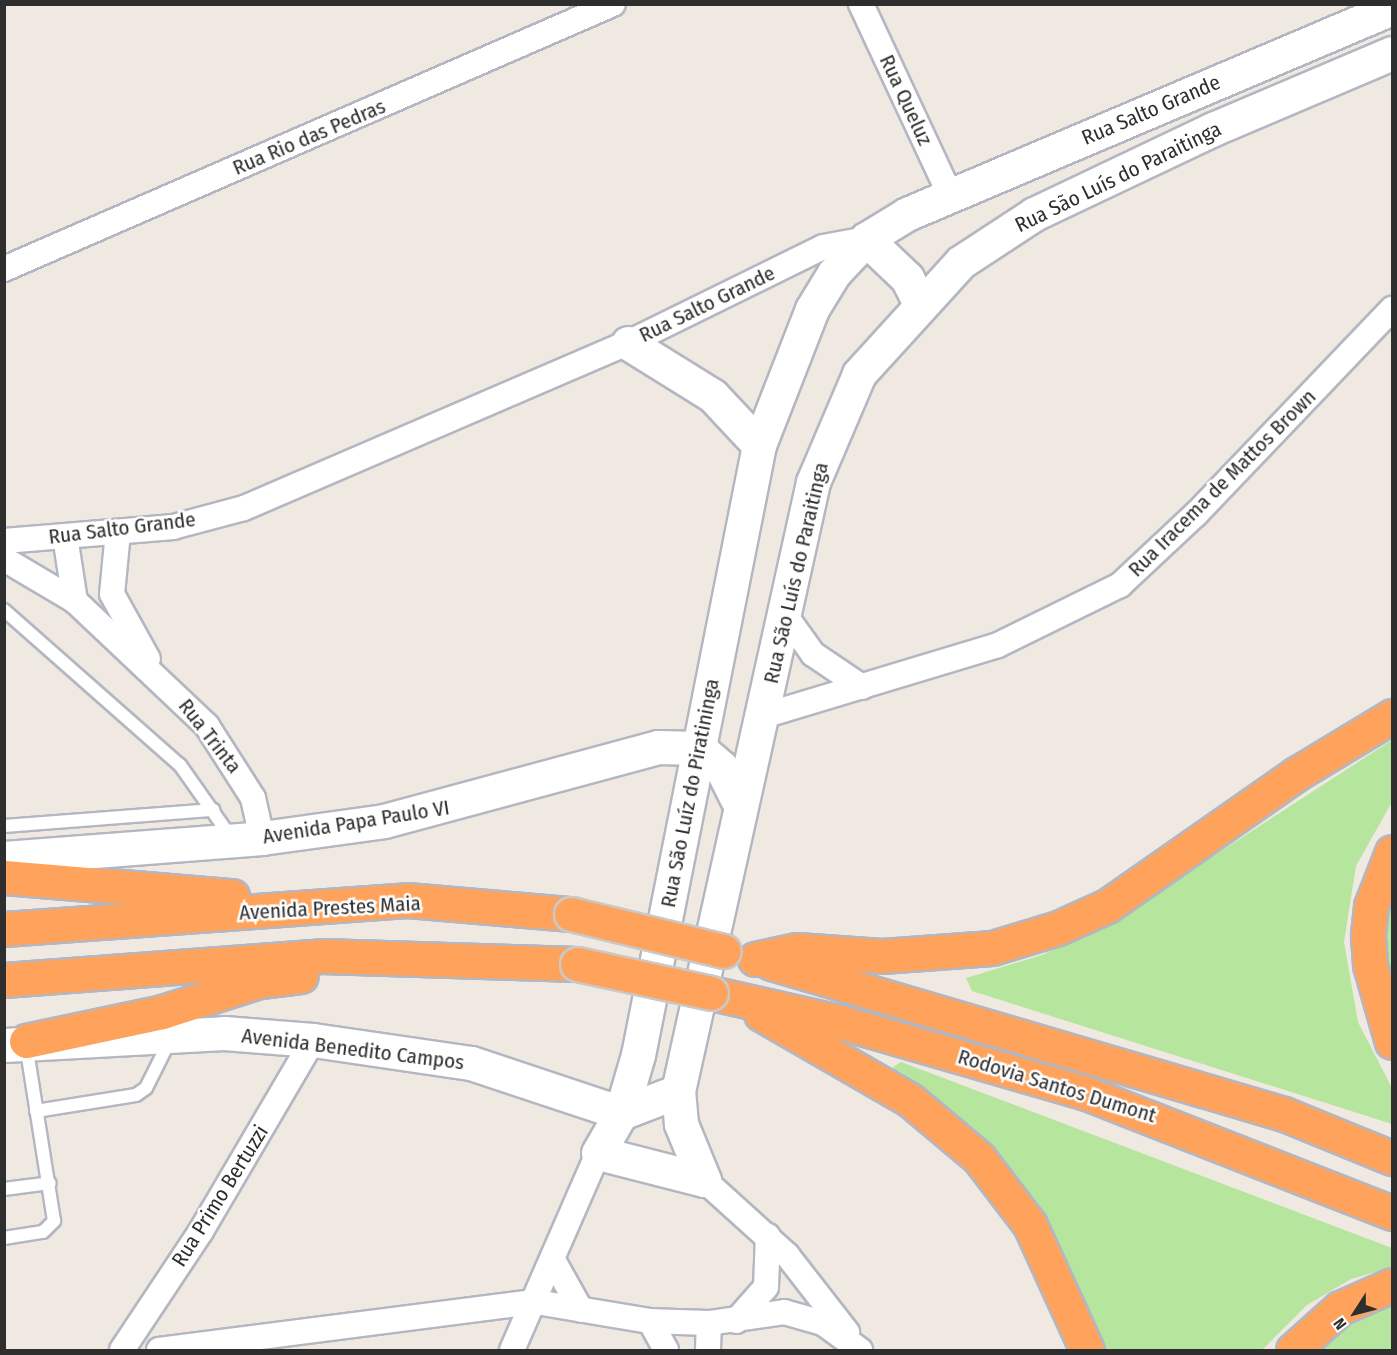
<!DOCTYPE html>
<meta charset="utf-8">
<style>
body{margin:0}
#map{position:relative;width:1397px;height:1355px;overflow:hidden;background:#efe9e1;font-family:"Fira Sans Condensed",sans-serif}
div>[style]{position:absolute}
.green>*{inset:0;background:#b6e59e}
.roads{filter:drop-shadow(2px 0 #b4b7c1) drop-shadow(-2px 0 #b4b7c1) drop-shadow(0 2px #b4b7c1) drop-shadow(0 -2px #b4b7c1)}
.lane>*{height:12px;margin:-6px;padding:0 6px;transform-origin:6px;border-radius:6px;background:#fff}
.street>*{height:24px;margin:-12px;padding:0 12px;transform-origin:12px;border-radius:12px;background:#fff}
.secondary>*{height:33px;margin:-16.5px;padding:0 16.5px;transform-origin:16.5px;border-radius:16.5px;background:#fff}
.highway>*{height:33px;margin:-16.5px;padding:0 16.5px;transform-origin:16.5px;border-radius:16.5px;background:#ffa35c}
.bridges{filter:drop-shadow(2px 0 #c9c9c9) drop-shadow(-2px 0 #c9c9c9) drop-shadow(0 2px #c9c9c9) drop-shadow(0 -2px #c9c9c9)}
.highway-bridge>*{height:33px;margin:-16.5px;padding:0 16.5px;transform-origin:16.5px;border-radius:16.5px;background:#ffa35c}
span{translate:-50% -50%;white-space:nowrap;text-align:center;line-height:1.15;-webkit-text-stroke:5px #fff;paint-order:stroke}
.street-label{font-size:21px;color:#2e2e2e}
.frame{position:absolute;inset:0;border:6px solid #2e2e2e;pointer-events:none}
.north{position:absolute;left:1325px;top:1283px;width:60px;height:60px;-webkit-text-stroke:4px #fff;paint-order:stroke;rotate:234deg;font-size:16px;font-weight:700;line-height:24px;text-align:center;color:#2e2e2e}
.north::after{content:'';display:block;margin:auto;width:21px;height:27px;background:#2e2e2e;clip-path:polygon(50% 0,100% 100%,50% 72%,0 100%)}
</style>
<div id="map">
<div class="green">
<div style="clip-path:polygon(1392px 740px,1392px 802px,1356px 866px,1344px 942px,1358px 1022px,1392px 1088px,1392px 1124px,972px 991px,966px 978px,1042px 955px,1118px 918px)"></div>
<div style="clip-path:polygon(1392px 871px,1392px 1022px,1382px 899px)"></div>
<div style="clip-path:polygon(901px 1062px,1392px 1248px,1392px 1267px,1351px 1279px,1307px 1305px,1262px 1350px,1101px 1350px,990px 1148px,950px 1109px,895px 1075px,893px 1067px)"></div>
<div style="clip-path:polygon(1392px 1300px,1392px 1350px,1312px 1350px,1331px 1333px)"></div>
</div>
<div class="roads">
<div class="lane">
<div style="left:4px;top:610px;width:235px;rotate:41.4deg"></div>
<div style="left:180px;top:765px;width:87px;rotate:54.8deg"></div>
<div style="left:4px;top:826px;width:210px;rotate:-4.4deg"></div>
<div style="left:36px;top:1111px;width:101px;rotate:-9.1deg"></div>
<div style="left:136px;top:1095px;width:12px;rotate:-35deg"></div>
<div style="left:146px;top:1088px;width:56px;rotate:-63.4deg"></div>
<div style="left:4px;top:1189px;width:46px;rotate:-7.4deg"></div>
<div style="left:4px;top:1238px;width:39px;rotate:-9deg"></div>
<div style="left:43px;top:1232px;width:16px;rotate:-45deg"></div>
<div style="left:54px;top:1221px;width:178px;rotate:-99deg"></div>
</div>
<div class="street">
<div style="left:861px;top:4px;width:211px;rotate:65deg"></div>
<div style="left:4px;top:269px;width:664px;rotate:-23.52deg"></div>
<div style="left:118px;top:532px;width:62px;rotate:95.5deg"></div>
<div style="left:112px;top:594px;width:74px;rotate:61deg"></div>
<div style="left:65px;top:536px;width:66px;rotate:81.3deg"></div>
<div style="left:75px;top:601px;width:182px;rotate:43.4deg"></div>
<div style="left:207px;top:726px;width:85px;rotate:57.4deg"></div>
<div style="left:253px;top:798px;width:41px;rotate:77.3deg"></div>
<div style="left:4px;top:541px;width:170px;rotate:-4.7deg"></div>
<div style="left:173px;top:527px;width:73px;rotate:-15deg"></div>
<div style="left:244px;top:508px;width:418px;rotate:-23.3deg"></div>
<div style="left:628px;top:343px;width:217px;rotate:-26.2deg"></div>
<div style="left:823px;top:247px;width:44px;rotate:-10.5deg"></div>
<div style="left:4px;top:559px;width:82px;rotate:30.6deg"></div>
<div style="left:785px;top:615px;width:48px;rotate:54.3deg"></div>
<div style="left:813px;top:654px;width:59px;rotate:34deg"></div>
<div style="left:763px;top:716px;width:245px;rotate:-16.8deg"></div>
<div style="left:998px;top:645px;width:136px;rotate:-26.2deg"></div>
<div style="left:1120px;top:585px;width:104px;rotate:-43.1deg"></div>
<div style="left:1196px;top:514px;width:284px;rotate:-46.3deg"></div>
<div style="left:704px;top:1180px;width:112px;rotate:42.1deg"></div>
<div style="left:787px;top:1255px;width:98px;rotate:52.1deg"></div>
<div style="left:553px;top:1260px;width:57px;rotate:60.8deg"></div>
<div style="left:650px;top:1321px;width:33px;rotate:61deg"></div>
<div style="left:736px;top:1321px;width:45px;rotate:-48.6deg"></div>
<div style="left:766px;top:1287px;width:51px;rotate:-87.8deg"></div>
<div style="left:122px;top:1350px;width:143px;rotate:-56.4deg"></div>
<div style="left:201px;top:1231px;width:221px;rotate:-59.6deg"></div>
<div style="left:159px;top:1350px;width:380px;rotate:-7.3deg"></div>
<div style="left:536px;top:1302px;width:116px;rotate:9.5deg"></div>
<div style="left:650px;top:1321px;width:59px;rotate:1.9deg"></div>
<div style="left:709px;top:1323px;width:76px;rotate:-8.3deg"></div>
<div style="left:784px;top:1312px;width:41px;rotate:15.8deg"></div>
<div style="left:823px;top:1323px;width:46px;rotate:36.1deg"></div>
<div style="left:512px;top:1350px;width:215px;rotate:-66.4deg"></div>
<div style="left:708px;top:1350px;width:27px;rotate:-88deg"></div>
</div>
<div class="secondary">
<div style="left:866px;top:239px;width:57px;rotate:43.6deg"></div>
<div style="left:907px;top:278px;width:29px;rotate:63deg"></div>
<div style="left:628px;top:343px;width:100px;rotate:31.9deg"></div>
<div style="left:713px;top:396px;width:67px;rotate:46.8deg"></div>
<div style="left:4px;top:858px;width:259px;rotate:-4.4deg"></div>
<div style="left:262px;top:838px;width:123px;rotate:-7.9deg"></div>
<div style="left:384px;top:821px;width:284px;rotate:-15.1deg"></div>
<div style="left:658px;top:747px;width:41px;rotate:1.4deg"></div>
<div style="left:699px;top:748px;width:29px;rotate:41deg"></div>
<div style="left:721px;top:767px;width:40px;rotate:63.4deg"></div>
<div style="left:4px;top:1045px;width:220px;rotate:-3.1deg"></div>
<div style="left:224px;top:1033px;width:89px;rotate:4.5deg"></div>
<div style="left:313px;top:1040px;width:160px;rotate:8.3deg"></div>
<div style="left:471px;top:1063px;width:158px;rotate:18.4deg"></div>
<div style="left:621px;top:1113px;width:61px;rotate:-21.1deg"></div>
<div style="left:704px;top:1180px;width:109px;rotate:-165.7deg"></div>
<div style="left:598px;top:1153px;width:46px;rotate:-60.1deg"></div>
<div style="left:621px;top:1113px;width:60px;rotate:-73.7deg"></div>
<div style="left:638px;top:1055px;width:622px;rotate:-78.78deg"></div>
<div style="left:759px;top:445px;width:146px;rotate:-68.7deg"></div>
<div style="left:812px;top:309px;width:42px;rotate:-58.6deg"></div>
<div style="left:834px;top:273px;width:47px;rotate:-46.7deg"></div>
<div style="left:866px;top:239px;width:48px;rotate:-31.4deg"></div>
<div style="left:907px;top:214px;width:527px;rotate:-23.01deg"></div>
<div style="left:704px;top:1180px;width:61px;rotate:-112.3deg"></div>
<div style="left:681px;top:1124px;width:33px;rotate:-95deg"></div>
<div style="left:678px;top:1091px;width:624px;rotate:-77.5deg"></div>
<div style="left:813px;top:482px;width:117px;rotate:-66.9deg"></div>
<div style="left:859px;top:374px;width:151px;rotate:-47.7deg"></div>
<div style="left:961px;top:262px;width:87px;rotate:-33.3deg"></div>
<div style="left:1034px;top:214px;width:198px;rotate:-25.4deg"></div>
<div style="left:1213px;top:129px;width:194px;rotate:-23deg"></div>
</div>
<div class="highway">
<div style="left:1392px;top:852px;width:58px;rotate:111.3deg"></div>
<div style="left:1371px;top:906px;width:30px;rotate:96deg"></div>
<div style="left:1368px;top:936px;width:29px;rotate:86deg"></div>
<div style="left:1370px;top:965px;width:80px;rotate:74.1deg"></div>
<div style="left:4px;top:877px;width:229px;rotate:4.8deg"></div>
<div style="left:4px;top:929px;width:404px;rotate:-4.1deg"></div>
<div style="left:407px;top:900px;width:165px;rotate:4.9deg"></div>
<div style="left:755px;top:959px;width:43px;rotate:-12.1deg"></div>
<div style="left:797px;top:950px;width:85px;rotate:4deg"></div>
<div style="left:882px;top:956px;width:110px;rotate:-4.2deg"></div>
<div style="left:992px;top:948px;width:69px;rotate:-16.9deg"></div>
<div style="left:1058px;top:928px;width:54px;rotate:-24.2deg"></div>
<div style="left:1107px;top:906px;width:231px;rotate:-34.9deg"></div>
<div style="left:1296px;top:774px;width:112px;rotate:-31.1deg"></div>
<div style="left:771px;top:963px;width:535px;rotate:16.4deg"></div>
<div style="left:1284px;top:1114px;width:117px;rotate:22.2deg"></div>
<div style="left:4px;top:980px;width:319px;rotate:-4.3deg"></div>
<div style="left:322px;top:956px;width:255px;rotate:1.8deg"></div>
<div style="left:711px;top:993px;width:132px;rotate:12.7deg"></div>
<div style="left:840px;top:1022px;width:256px;rotate:16.1deg"></div>
<div style="left:1086px;top:1093px;width:329px;rotate:21.4deg"></div>
<div style="left:761px;top:1014px;width:172px;rotate:30deg"></div>
<div style="left:910px;top:1100px;width:90px;rotate:40deg"></div>
<div style="left:979px;top:1158px;width:84px;rotate:52.7deg"></div>
<div style="left:1030px;top:1225px;width:137px;rotate:65.5deg"></div>
<div style="left:26px;top:1041px;width:139px;rotate:-12deg"></div>
<div style="left:162px;top:1012px;width:103px;rotate:-17.6deg"></div>
<div style="left:260px;top:981px;width:41px;rotate:-7deg"></div>
<div style="left:1293px;top:1350px;width:63px;rotate:-41.8deg"></div>
<div style="left:1340px;top:1308px;width:57px;rotate:-23.9deg"></div>
</div>
</div>
<div class="bridges">
<div class="highway-bridge">
<div style="left:571px;top:914px;width:157px;rotate:13.6deg"></div>
<div style="left:577px;top:964px;width:137px;rotate:12.2deg"></div>
</div>
</div>
<div class="street-label">
<span style="left:906px;top:100px;rotate:65deg">Rua Queluz</span>
<span style="left:1151px;top:110px;rotate:-23deg">Rua Salto Grande</span>
<span style="left:309px;top:137px;rotate:-23deg">Rua Rio das Pedras</span>
<span style="left:1118px;top:177px;rotate:-26deg">Rua São Luís do Paraitinga</span>
<span style="left:707px;top:304px;rotate:-26deg">Rua Salto Grande</span>
<span style="left:1222px;top:483px;rotate:-45deg">Rua Iracema de Mattos Brown</span>
<span style="left:122px;top:528px;rotate:-7deg">Rua Salto Grande</span>
<span style="left:796px;top:573px;rotate:-77deg">Rua São Luís do Paraitinga</span>
<span style="left:210px;top:736px;rotate:52deg">Rua Trinta</span>
<span style="left:690px;top:793px;rotate:-79deg">Rua São Luíz do Piratininga</span>
<span style="left:356px;top:822px;rotate:-9deg">Avenida Papa Paulo VI</span>
<span style="left:330px;top:908px;rotate:-3deg">Avenida Prestes Maia</span>
<span style="left:353px;top:1049px;rotate:7deg">Avenida Benedito Campos</span>
<span style="left:1057px;top:1086px;rotate:17deg">Rodovia Santos Dumont</span>
<span style="left:220px;top:1196px;rotate:-58deg">Rua Primo Bertuzzi</span>
</div>
<div class="frame"></div>
<div class="north">N</div>
</div>
